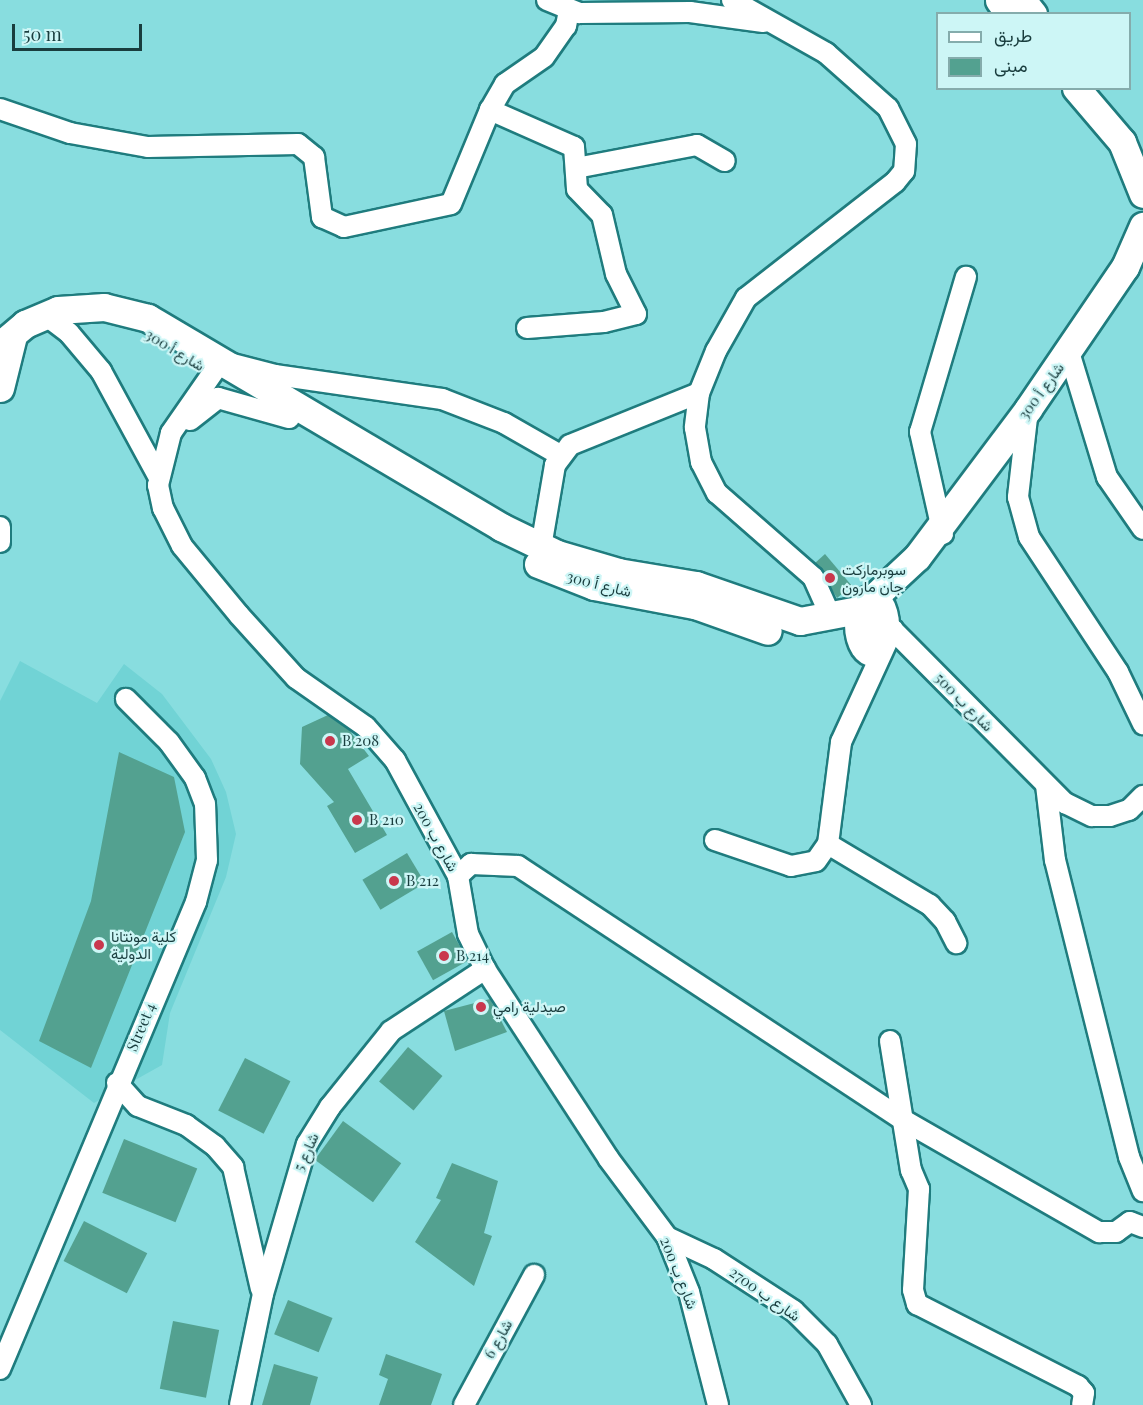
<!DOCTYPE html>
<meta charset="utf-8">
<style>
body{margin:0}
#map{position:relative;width:1143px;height:1405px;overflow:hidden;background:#88dddf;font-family:"Playfair Display",Vazirmatn,serif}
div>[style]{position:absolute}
.built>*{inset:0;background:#71d3d5}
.building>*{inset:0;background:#53a190;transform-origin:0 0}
.roads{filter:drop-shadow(2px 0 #1f7c7e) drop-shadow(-2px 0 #1f7c7e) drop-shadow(0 2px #1f7c7e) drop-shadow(0 -2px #1f7c7e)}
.street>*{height:20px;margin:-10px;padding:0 10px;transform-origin:10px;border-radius:10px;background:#fff}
.secondary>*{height:27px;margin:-13.5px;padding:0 13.5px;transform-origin:13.5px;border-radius:13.5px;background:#fff}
.secondary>.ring{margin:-13.5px;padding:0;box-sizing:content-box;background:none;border:27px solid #fff;border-radius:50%}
.dots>*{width:16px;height:16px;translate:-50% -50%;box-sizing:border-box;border:3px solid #cdf6f6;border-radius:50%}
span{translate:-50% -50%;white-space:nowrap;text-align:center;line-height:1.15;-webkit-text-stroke:4.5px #cdf6f6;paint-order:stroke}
.street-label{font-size:15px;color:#193d3e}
.poi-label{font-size:15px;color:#193d3e}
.left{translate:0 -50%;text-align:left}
.legend{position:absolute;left:936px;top:12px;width:195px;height:78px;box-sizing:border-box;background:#cdf6f6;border:2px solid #85acac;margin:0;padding:8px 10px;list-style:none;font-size:18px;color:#193d3e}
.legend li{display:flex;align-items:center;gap:12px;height:30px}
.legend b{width:30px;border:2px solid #85acac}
.scale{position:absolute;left:12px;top:24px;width:130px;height:27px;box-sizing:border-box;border:3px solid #193d3e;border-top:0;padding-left:8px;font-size:18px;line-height:21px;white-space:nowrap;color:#193d3e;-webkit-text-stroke:4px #cdf6f6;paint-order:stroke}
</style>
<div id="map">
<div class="built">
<div style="clip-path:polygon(20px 661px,97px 703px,124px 664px,162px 694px,211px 759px,226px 792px,236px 834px,226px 877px,170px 1013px,162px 1065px,94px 1103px,0 1030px,0 701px)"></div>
</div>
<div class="building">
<div style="clip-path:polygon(825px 554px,852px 586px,837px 598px,815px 563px)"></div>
<div style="clip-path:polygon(328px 715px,349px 730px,369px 756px,348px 769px,387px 835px,355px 853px,327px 806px,334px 802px,300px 764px,302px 727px)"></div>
<div style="clip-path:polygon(119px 752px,174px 777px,185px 832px,91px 1068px,39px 1041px,91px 901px)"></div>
<div style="left:407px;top:853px;width:35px;height:52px;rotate:59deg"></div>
<div style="left:452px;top:932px;width:33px;height:40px;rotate:61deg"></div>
<div style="clip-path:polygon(490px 999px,507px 1032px,455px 1051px,444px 1011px)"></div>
<div style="left:408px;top:1047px;width:45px;height:45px;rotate:40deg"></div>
<div style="left:245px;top:1058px;width:51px;height:59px;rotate:27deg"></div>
<div style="left:343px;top:1121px;width:72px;height:48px;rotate:36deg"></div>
<div style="left:124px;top:1139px;width:79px;height:58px;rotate:22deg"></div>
<div style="clip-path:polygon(452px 1163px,498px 1181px,484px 1233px,492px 1236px,474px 1286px,415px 1242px,441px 1200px,436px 1198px)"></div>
<div style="left:84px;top:1221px;width:71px;height:45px;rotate:27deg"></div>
<div style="left:288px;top:1300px;width:48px;height:37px;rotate:22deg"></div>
<div style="left:173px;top:1321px;width:47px;height:69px;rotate:11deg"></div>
<div style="clip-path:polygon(386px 1354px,442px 1374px,431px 1405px,379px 1405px,388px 1379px,379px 1375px)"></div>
<div style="clip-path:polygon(274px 1364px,318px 1377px,310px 1405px,262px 1405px)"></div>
</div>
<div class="roads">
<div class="street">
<div style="left:547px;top:0;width:35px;rotate:22deg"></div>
<div style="left:580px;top:13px;width:110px;rotate:-0.5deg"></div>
<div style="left:690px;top:12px;width:74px;rotate:7.8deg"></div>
<div style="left:732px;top:0;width:108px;rotate:29.4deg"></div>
<div style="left:826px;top:53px;width:83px;rotate:41.6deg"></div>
<div style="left:888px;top:108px;width:40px;rotate:63.4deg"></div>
<div style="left:906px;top:144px;width:27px;rotate:94deg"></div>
<div style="left:904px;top:171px;width:14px;rotate:129deg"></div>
<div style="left:895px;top:182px;width:189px;rotate:142.1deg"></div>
<div style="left:746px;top:298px;width:61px;rotate:119.5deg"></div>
<div style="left:716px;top:351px;width:45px;rotate:112deg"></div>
<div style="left:699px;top:393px;width:35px;rotate:97deg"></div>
<div style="left:695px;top:428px;width:35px;rotate:80deg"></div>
<div style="left:701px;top:462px;width:35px;rotate:63deg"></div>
<div style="left:717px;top:493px;width:128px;rotate:41.2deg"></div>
<div style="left:813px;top:577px;width:44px;rotate:65.8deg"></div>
<div style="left:0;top:109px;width:74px;rotate:18.9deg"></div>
<div style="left:70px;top:133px;width:79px;rotate:10.2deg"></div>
<div style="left:148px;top:147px;width:150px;rotate:-1.1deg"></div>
<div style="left:298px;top:144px;width:21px;rotate:39deg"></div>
<div style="left:314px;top:157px;width:61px;rotate:82.4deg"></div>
<div style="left:322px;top:217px;width:24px;rotate:24deg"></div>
<div style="left:344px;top:227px;width:109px;rotate:-12.1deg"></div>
<div style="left:451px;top:204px;width:102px;rotate:-67.5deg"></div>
<div style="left:576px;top:168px;width:123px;rotate:-10.8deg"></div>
<div style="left:697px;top:145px;width:32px;rotate:30deg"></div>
<div style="left:44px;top:314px;width:31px;rotate:37deg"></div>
<div style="left:69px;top:333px;width:50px;rotate:49.9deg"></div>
<div style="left:101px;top:371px;width:119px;rotate:61.5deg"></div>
<div style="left:527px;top:328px;width:77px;rotate:-4.5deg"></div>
<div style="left:604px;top:322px;width:33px;rotate:-14deg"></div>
<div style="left:636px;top:314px;width:45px;rotate:-116.6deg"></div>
<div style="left:616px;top:274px;width:61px;rotate:-103.3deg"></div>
<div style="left:602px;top:215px;width:36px;rotate:-134deg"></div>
<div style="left:577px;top:189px;width:42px;rotate:-94.1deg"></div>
<div style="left:574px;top:147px;width:92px;rotate:-156.2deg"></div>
<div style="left:490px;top:110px;width:30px;rotate:-60deg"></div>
<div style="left:505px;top:84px;width:47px;rotate:-34.7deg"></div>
<div style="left:544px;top:57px;width:38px;rotate:-55deg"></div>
<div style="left:566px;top:26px;width:15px;rotate:-79deg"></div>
<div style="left:1069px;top:352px;width:131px;rotate:73.1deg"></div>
<div style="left:1107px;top:477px;width:63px;rotate:55.3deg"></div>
<div style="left:1028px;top:409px;width:89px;rotate:96.5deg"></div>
<div style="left:1018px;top:497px;width:41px;rotate:74.6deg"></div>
<div style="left:1029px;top:537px;width:162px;rotate:56.6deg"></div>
<div style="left:1118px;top:672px;width:58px;rotate:64.3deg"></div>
<div style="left:190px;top:420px;width:36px;rotate:-38deg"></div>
<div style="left:218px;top:398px;width:74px;rotate:15.7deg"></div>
<div style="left:560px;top:455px;width:64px;rotate:-150.3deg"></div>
<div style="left:504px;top:423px;width:66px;rotate:-158.8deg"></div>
<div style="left:442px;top:399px;width:169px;rotate:-171.8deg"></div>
<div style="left:275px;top:375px;width:56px;rotate:-165.5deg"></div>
<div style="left:221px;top:361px;width:88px;rotate:124.8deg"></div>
<div style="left:171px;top:433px;width:54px;rotate:104deg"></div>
<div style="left:158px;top:485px;width:24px;rotate:78deg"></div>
<div style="left:163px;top:508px;width:42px;rotate:63.4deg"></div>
<div style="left:182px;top:546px;width:89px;rotate:50.4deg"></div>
<div style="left:239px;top:615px;width:85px;rotate:47.9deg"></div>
<div style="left:296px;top:678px;width:85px;rotate:35deg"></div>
<div style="left:366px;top:727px;width:44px;rotate:48.7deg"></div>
<div style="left:395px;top:760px;width:132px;rotate:61.5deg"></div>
<div style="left:458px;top:876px;width:59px;rotate:80.2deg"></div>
<div style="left:468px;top:934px;width:39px;rotate:64deg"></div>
<div style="left:485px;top:969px;width:225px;rotate:56.9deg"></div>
<div style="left:608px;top:1158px;width:99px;rotate:53.2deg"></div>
<div style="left:667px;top:1237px;width:59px;rotate:68.2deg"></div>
<div style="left:689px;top:1292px;width:117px;rotate:75.6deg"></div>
<div style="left:0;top:527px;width:15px;rotate:90deg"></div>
<div style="left:943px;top:534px;width:105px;rotate:-102.7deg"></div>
<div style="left:920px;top:432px;width:162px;rotate:-73.5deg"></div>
<div style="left:541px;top:547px;width:83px;rotate:-80.3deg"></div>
<div style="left:555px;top:465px;width:25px;rotate:-53deg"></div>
<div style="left:570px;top:445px;width:139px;rotate:-22deg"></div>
<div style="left:882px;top:619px;width:260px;rotate:45.2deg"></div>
<div style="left:1065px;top:803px;width:30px;rotate:26deg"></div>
<div style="left:1092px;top:816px;width:18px"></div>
<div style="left:1110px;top:816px;width:20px;rotate:-18deg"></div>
<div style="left:1129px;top:810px;width:20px;rotate:-45deg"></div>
<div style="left:1046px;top:785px;width:76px;rotate:83.2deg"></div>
<div style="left:1055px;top:860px;width:306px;rotate:76deg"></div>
<div style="left:1129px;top:1157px;width:37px;rotate:68deg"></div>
<div style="left:715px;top:840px;width:80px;rotate:18.9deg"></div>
<div style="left:791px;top:866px;width:25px;rotate:-11deg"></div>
<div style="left:816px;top:861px;width:21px;rotate:-55deg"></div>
<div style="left:828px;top:844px;width:103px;rotate:-82.7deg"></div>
<div style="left:841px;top:742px;width:124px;rotate:-65.3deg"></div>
<div style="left:828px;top:844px;width:119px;rotate:30.9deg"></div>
<div style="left:930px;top:905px;width:22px;rotate:47deg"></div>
<div style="left:945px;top:921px;width:25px;rotate:63deg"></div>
<div style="left:458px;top:876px;width:18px;rotate:-43deg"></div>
<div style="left:471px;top:864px;width:47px;rotate:2.4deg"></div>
<div style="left:518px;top:866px;width:463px;rotate:33.4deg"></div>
<div style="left:905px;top:1121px;width:224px;rotate:29.8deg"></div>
<div style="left:1099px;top:1232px;width:17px"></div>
<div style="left:1116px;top:1232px;width:17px;rotate:-36deg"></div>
<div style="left:1130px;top:1222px;width:14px;rotate:21deg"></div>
<div style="left:890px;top:1041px;width:131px;rotate:80.8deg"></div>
<div style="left:911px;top:1170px;width:21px;rotate:67deg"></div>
<div style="left:919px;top:1189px;width:101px;rotate:93.4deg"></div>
<div style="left:913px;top:1290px;width:15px;rotate:74deg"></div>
<div style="left:917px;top:1304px;width:181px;rotate:27deg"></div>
<div style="left:1078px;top:1386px;width:9px;rotate:49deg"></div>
<div style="left:1084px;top:1393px;width:12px;rotate:99deg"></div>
<div style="left:117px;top:1083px;width:31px;rotate:48deg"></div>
<div style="left:138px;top:1106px;width:52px;rotate:21.6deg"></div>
<div style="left:186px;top:1125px;width:36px;rotate:36deg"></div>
<div style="left:215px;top:1146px;width:28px;rotate:49deg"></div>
<div style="left:233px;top:1167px;width:125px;rotate:77.1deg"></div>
<div style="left:667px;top:1237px;width:52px;rotate:25.1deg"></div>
<div style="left:714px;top:1259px;width:95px;rotate:33deg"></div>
<div style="left:794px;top:1311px;width:47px;rotate:45deg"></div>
<div style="left:827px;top:1344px;width:70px;rotate:60.9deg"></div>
<div style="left:0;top:1369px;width:506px;rotate:-67.23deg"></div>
<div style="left:196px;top:902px;width:43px;rotate:-75.3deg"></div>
<div style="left:207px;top:860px;width:56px;rotate:-92deg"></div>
<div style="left:205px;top:804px;width:28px;rotate:-111deg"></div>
<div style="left:195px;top:778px;width:44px;rotate:-125.8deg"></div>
<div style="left:169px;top:742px;width:61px;rotate:-135deg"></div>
<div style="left:240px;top:1405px;width:113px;rotate:-78.3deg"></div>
<div style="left:263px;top:1294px;width:156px;rotate:-73.7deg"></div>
<div style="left:307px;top:1144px;width:44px;rotate:-58.1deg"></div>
<div style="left:330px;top:1107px;width:97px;rotate:-51.2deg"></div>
<div style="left:391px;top:1031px;width:113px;rotate:-33.4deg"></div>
<div style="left:464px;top:1405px;width:148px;rotate:-61.7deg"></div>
</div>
<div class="secondary">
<div style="left:999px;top:0;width:17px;rotate:54deg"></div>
<div style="left:1022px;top:0;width:18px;rotate:52deg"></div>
<div style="left:1076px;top:88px;width:71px;rotate:49.6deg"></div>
<div style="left:1122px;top:142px;width:56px;rotate:68deg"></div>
<div style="left:0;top:345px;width:33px;rotate:-40deg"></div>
<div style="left:25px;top:324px;width:36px;rotate:-23deg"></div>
<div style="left:58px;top:310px;width:46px;rotate:-3.7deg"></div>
<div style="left:104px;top:307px;width:45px;rotate:14deg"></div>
<div style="left:148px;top:318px;width:410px;rotate:30.6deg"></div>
<div style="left:501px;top:527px;width:62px;rotate:25.7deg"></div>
<div style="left:557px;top:554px;width:64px;rotate:16.4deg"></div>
<div style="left:618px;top:572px;width:79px;rotate:9.5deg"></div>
<div style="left:696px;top:585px;width:110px;rotate:19.1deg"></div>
<div style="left:800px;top:621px;width:59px;rotate:-10.7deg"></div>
<div style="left:0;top:388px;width:54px;rotate:-76deg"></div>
<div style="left:538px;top:564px;width:60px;rotate:21.4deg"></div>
<div style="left:594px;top:586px;width:103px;rotate:10.7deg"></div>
<div style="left:695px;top:605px;width:77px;rotate:19.6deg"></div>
<div class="ring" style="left:858px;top:598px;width:-1px;height:-1px"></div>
<div style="left:873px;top:598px;width:60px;rotate:-43deg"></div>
<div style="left:917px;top:557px;width:185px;rotate:-53.1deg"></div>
<div style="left:1028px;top:409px;width:172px;rotate:-55.7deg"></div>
<div style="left:1125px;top:267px;width:45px;rotate:-66.3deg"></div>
</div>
</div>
<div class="dots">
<div style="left:830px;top:578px;background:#c9384d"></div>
<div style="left:330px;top:741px;background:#c9384d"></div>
<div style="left:357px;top:820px;background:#c9384d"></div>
<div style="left:394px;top:881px;background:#c9384d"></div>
<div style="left:99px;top:945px;background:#c9384d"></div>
<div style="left:444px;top:956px;background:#c9384d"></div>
<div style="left:481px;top:1007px;background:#c9384d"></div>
</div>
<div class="street-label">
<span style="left:175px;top:350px;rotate:31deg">شارع أ 300</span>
<span style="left:1041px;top:391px;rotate:-54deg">شارع أ 300</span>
<span style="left:599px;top:584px;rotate:14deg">شارع أ 300</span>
<span style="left:964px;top:702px;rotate:45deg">شارع ب 500</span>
<span style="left:436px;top:837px;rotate:61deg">شارع ب 200</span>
<span style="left:141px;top:1027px;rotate:-67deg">Street 4</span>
<span style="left:306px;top:1152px;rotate:-66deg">شارع 5</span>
<span style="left:679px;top:1273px;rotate:68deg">شارع ب 200</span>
<span style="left:765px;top:1294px;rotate:35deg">شارع ب 2700</span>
<span style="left:498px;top:1339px;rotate:-61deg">شارع 6</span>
</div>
<div class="poi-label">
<span class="left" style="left:842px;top:578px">سوبرماركت<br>جان مارون</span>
<span class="left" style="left:342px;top:741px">B 208</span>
<span class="left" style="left:369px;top:820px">B 210</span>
<span class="left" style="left:406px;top:881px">B 212</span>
<span class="left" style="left:111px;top:945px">كلية مونتانا<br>الدولية</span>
<span class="left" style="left:456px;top:956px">B 214</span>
<span class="left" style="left:493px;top:1007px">صيدلية رامي</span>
</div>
<ul class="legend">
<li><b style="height:8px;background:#fff"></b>طريق</li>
<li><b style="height:16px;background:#53a190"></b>مبنى</li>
</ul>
<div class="scale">50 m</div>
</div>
